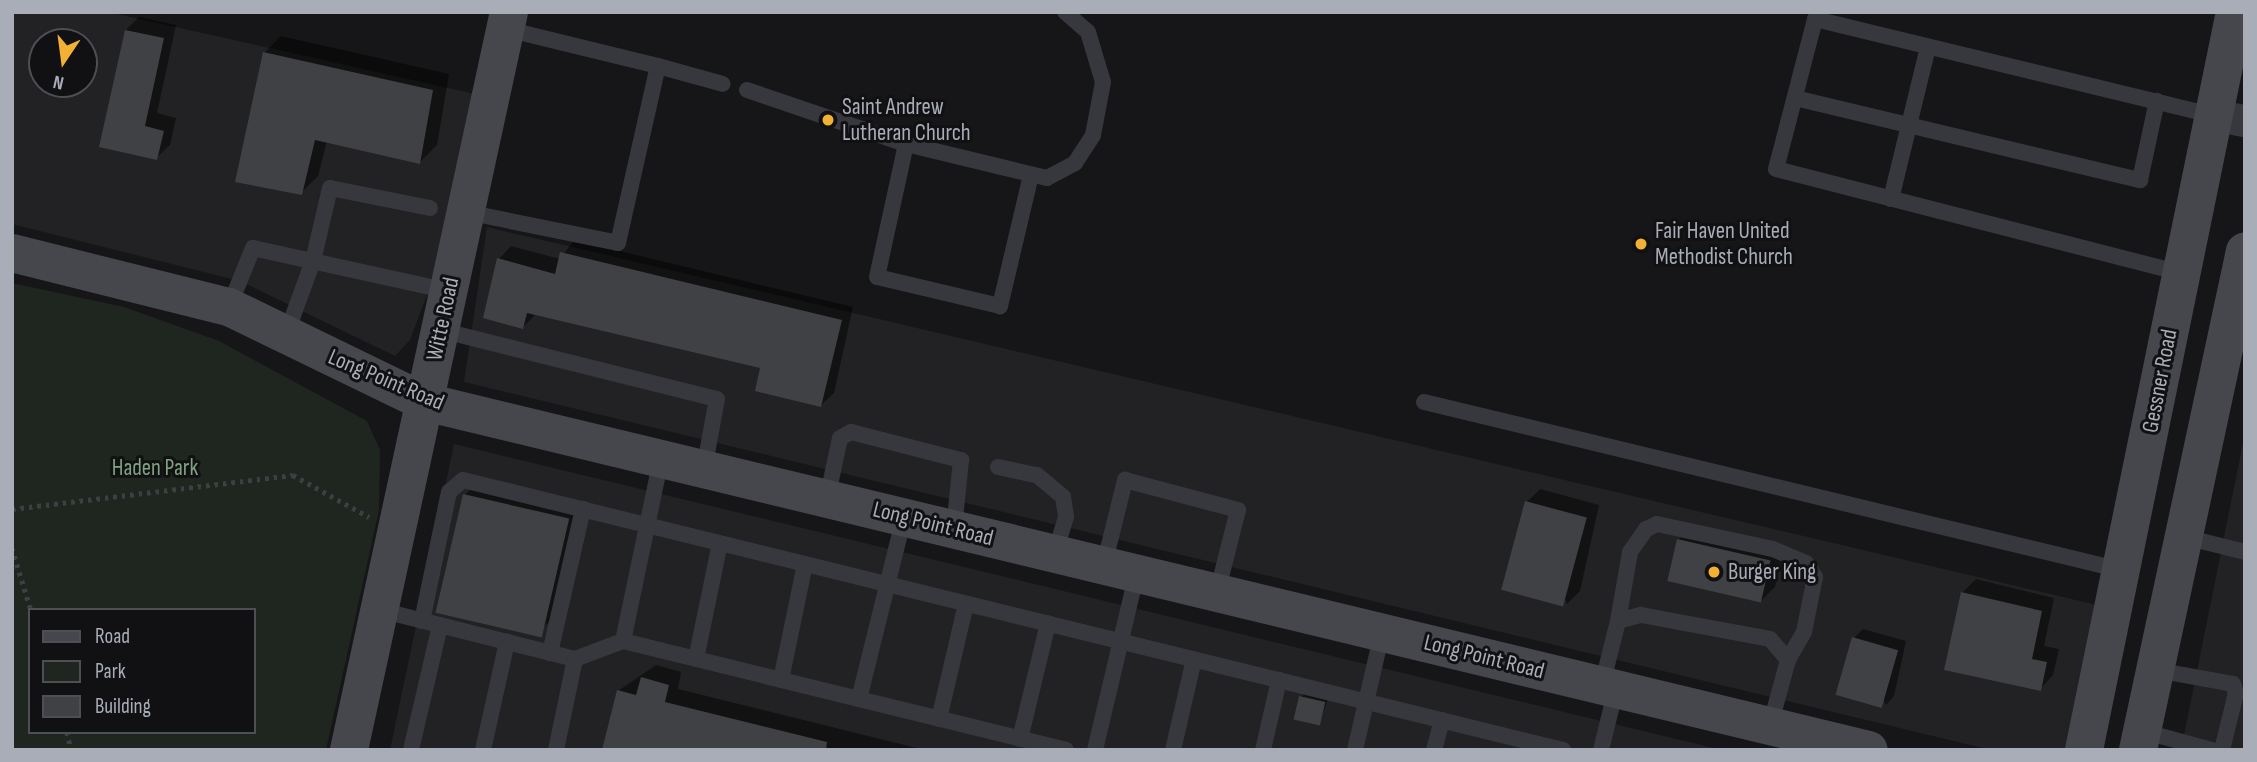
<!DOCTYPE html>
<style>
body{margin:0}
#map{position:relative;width:2257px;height:762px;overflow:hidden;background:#161618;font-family:"Sofia Sans Condensed",sans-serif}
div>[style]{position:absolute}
.built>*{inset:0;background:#222225}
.green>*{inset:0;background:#1e261f}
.shadow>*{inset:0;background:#0007}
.building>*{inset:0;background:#404145;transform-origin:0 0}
.path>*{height:4.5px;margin-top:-2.25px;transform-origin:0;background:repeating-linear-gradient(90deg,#3d3f44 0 3.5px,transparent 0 8.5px)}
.lane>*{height:16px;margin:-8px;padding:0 8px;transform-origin:8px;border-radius:8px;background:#37383d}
.street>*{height:32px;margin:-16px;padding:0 16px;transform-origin:16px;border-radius:16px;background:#37383d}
.secondary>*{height:38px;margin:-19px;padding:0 19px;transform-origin:19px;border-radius:19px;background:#45474d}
.dots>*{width:19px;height:19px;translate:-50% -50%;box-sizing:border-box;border:4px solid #111113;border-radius:50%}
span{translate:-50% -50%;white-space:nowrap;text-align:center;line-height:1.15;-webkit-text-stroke:6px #111113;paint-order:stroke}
.poi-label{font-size:23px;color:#a8adb8}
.left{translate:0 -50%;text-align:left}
.street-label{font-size:23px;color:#a8adb8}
.park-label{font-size:23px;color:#7fa381}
.frame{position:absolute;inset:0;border:14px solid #a8adb8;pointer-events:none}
.legend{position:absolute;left:28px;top:608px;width:228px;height:126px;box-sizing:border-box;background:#111113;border:2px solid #4d4f55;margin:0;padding:9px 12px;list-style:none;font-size:21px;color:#a8adb8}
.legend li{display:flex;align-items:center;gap:14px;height:35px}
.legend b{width:35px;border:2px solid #4d4f55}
.north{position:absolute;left:28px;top:28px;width:70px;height:70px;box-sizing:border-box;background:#111113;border:2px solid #4d4f55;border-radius:50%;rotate:193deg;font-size:19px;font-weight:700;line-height:28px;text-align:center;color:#a8adb8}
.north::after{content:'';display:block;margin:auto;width:24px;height:32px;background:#f2b134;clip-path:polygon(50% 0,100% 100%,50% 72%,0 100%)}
</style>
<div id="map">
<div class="built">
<div style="clip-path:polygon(evenodd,12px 12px,108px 12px,475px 94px,444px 250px,410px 340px,395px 356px,240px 281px,12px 224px,12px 12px,42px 42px,84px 42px,84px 84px,42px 84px,42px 42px)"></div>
<div style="clip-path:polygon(487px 227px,2097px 605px,2065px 750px,1991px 750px,464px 382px)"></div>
<div style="clip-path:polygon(2245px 433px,2245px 750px,2181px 750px)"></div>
<div style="clip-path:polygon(454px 444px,1722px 750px,390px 750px)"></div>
</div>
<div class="green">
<div style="clip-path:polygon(evenodd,12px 283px,124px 307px,219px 341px,367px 421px,380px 450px,379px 510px,326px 750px,12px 750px,12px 283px,30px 610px,254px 610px,254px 732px,30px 732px,30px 610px)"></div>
</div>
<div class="shadow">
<div style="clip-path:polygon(139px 17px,176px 25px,157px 113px,176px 118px,170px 145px,156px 158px,101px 146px,126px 30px)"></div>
<div style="clip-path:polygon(281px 36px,449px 74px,437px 145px,420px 162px,327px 141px,318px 176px,301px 193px,264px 53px)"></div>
<div style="clip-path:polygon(574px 240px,853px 307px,834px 393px,821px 405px,762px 367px,537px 313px,523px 327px,499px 259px,511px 246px,560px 259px)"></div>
<div style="clip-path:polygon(478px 481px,581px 505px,554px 617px,540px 631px,465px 495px)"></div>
<div style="clip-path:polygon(1540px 489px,1599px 505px,1580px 591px,1567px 604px,1527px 502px)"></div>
<div style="clip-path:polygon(1691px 527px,1784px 547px,1775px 587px,1762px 600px,1678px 540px)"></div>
<div style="clip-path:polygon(1976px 579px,2054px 598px,2044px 646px,2059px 649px,2053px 675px,2040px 689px,1962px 593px)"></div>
<div style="clip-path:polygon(1863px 629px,1906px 641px,1894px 696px,1886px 705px,1854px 638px)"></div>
<div style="clip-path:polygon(656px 665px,681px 672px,678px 689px,925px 750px,604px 750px,618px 691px)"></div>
<div style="clip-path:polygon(1305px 693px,1328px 699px,1319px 724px,1301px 697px)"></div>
</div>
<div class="building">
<div style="clip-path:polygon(125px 30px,164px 38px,145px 126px,164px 131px,157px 160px,99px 147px)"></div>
<div style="clip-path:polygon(263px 52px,433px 90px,420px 164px,315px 140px,302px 195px,235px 182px)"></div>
<div style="clip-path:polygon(560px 252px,842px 320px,821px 407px,755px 391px,760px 368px,527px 313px,523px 329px,483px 318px,497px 258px,555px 274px)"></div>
<div style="left:463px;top:494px;width:109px;height:122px;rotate:13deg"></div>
<div style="left:1525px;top:501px;width:64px;height:92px;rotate:15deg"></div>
<div style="left:1677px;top:539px;width:96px;height:43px;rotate:13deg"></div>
<div style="clip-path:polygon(1961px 592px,2042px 611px,2032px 659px,2047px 662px,2041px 691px,1944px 670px)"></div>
<div style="left:1852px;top:637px;width:48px;height:60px;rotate:16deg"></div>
<div style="clip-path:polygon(641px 677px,669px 685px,665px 702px,827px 742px,826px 750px,602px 750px,617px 690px,636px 695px)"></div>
<div style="left:1299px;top:696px;width:27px;height:24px;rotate:13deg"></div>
</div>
<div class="path">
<div style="left:12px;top:509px;width:283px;rotate:-6.9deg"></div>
<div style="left:293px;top:475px;width:87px;rotate:28.9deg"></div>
<div style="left:12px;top:548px;width:65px;rotate:73deg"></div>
<div style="left:67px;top:732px;width:18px;rotate:77deg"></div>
</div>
<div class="lane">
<div style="left:658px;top:66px;width:67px;rotate:15.5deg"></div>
<div style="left:747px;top:90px;width:168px;rotate:18.8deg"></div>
<div style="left:1795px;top:98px;width:355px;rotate:13.4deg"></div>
<div style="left:2140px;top:180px;width:81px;rotate:-77.9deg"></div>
<div style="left:1031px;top:175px;width:135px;rotate:103.3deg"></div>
<div style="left:1000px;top:306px;width:126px;rotate:-166.7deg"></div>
<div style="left:877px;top:277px;width:136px;rotate:-77.7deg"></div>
<div style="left:906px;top:144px;width:145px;rotate:13.6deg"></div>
<div style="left:1047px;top:178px;width:32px;rotate:-28deg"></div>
<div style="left:1075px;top:163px;width:33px;rotate:-57deg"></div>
<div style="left:1093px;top:135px;width:54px;rotate:-79.3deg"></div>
<div style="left:1103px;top:82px;width:52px;rotate:-106.7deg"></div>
<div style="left:1088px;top:32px;width:30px;rotate:-139deg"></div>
<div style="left:1891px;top:199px;width:156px;rotate:-76.3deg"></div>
<div style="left:466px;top:212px;width:155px;rotate:11.5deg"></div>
<div style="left:618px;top:243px;width:181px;rotate:-77.3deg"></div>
<div style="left:658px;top:66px;width:156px;rotate:-166.3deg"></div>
<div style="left:2181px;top:273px;width:418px;rotate:-165.6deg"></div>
<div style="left:1776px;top:169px;width:155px;rotate:-75.4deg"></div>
<div style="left:1815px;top:19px;width:409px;rotate:13.6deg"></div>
<div style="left:229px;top:307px;width:64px;rotate:-67.9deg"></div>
<div style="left:253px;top:248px;width:201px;rotate:12.4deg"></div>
<div style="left:440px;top:330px;width:285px;rotate:14deg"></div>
<div style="left:717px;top:399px;width:71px;rotate:100.5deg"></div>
<div style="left:286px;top:335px;width:79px;rotate:-70deg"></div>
<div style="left:313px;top:261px;width:75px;rotate:-76.9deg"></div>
<div style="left:330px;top:188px;width:102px;rotate:11.3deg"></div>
<div style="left:1424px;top:402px;width:717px;rotate:13.55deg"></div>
<div style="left:998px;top:467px;width:40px;rotate:12deg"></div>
<div style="left:1037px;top:475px;width:34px;rotate:40deg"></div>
<div style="left:1063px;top:497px;width:20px;rotate:81deg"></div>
<div style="left:1066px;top:517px;width:39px;rotate:107deg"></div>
<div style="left:827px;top:499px;width:62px;rotate:-78deg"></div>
<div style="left:840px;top:438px;width:13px;rotate:-29deg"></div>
<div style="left:851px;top:432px;width:114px;rotate:14.3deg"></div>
<div style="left:961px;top:460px;width:69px;rotate:95.8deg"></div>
<div style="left:2185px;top:537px;width:62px;rotate:14deg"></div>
<div style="left:1104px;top:565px;width:88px;rotate:-76.1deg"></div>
<div style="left:1125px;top:480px;width:117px;rotate:14.9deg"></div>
<div style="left:1238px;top:510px;width:86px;rotate:104.2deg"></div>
<div style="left:380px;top:610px;width:201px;rotate:14.1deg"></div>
<div style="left:575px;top:659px;width:51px;rotate:-20.6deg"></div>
<div style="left:623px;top:641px;width:456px;rotate:13.8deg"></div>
<div style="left:422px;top:621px;width:132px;rotate:-78.2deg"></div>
<div style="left:449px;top:492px;width:18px;rotate:-41deg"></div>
<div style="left:463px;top:480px;width:1133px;rotate:13.79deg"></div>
<div style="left:1618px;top:621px;width:70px;rotate:-80.1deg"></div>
<div style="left:1630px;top:552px;width:28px;rotate:-55deg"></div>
<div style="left:1646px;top:529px;width:12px;rotate:-24deg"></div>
<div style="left:1657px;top:524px;width:119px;rotate:12.2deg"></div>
<div style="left:1773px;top:549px;width:36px;rotate:23deg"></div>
<div style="left:1806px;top:563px;width:17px;rotate:57deg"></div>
<div style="left:1815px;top:577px;width:56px;rotate:101.3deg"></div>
<div style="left:1804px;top:632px;width:32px;rotate:120deg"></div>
<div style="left:623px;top:641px;width:186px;rotate:-78.2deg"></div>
<div style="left:550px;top:653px;width:148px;rotate:-77.1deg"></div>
<div style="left:696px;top:659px;width:118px;rotate:-78.3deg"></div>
<div style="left:2156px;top:670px;width:78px;rotate:10.3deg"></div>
<div style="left:2233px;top:684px;width:9px;rotate:72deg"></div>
<div style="left:2236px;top:693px;width:59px;rotate:103.8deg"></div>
<div style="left:781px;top:680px;width:118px;rotate:-78.3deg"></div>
<div style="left:1602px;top:685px;width:66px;rotate:-76deg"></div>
<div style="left:1618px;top:621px;width:24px;rotate:-15deg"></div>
<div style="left:1641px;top:615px;width:131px;rotate:10.5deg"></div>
<div style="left:1770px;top:639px;width:28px;rotate:49deg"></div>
<div style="left:1788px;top:660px;width:68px;rotate:105.3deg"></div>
<div style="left:859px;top:699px;width:187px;rotate:-76.1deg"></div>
<div style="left:939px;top:719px;width:118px;rotate:-76.8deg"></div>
<div style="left:2142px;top:731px;width:73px;rotate:15.2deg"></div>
<div style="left:1020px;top:739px;width:119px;rotate:-76.4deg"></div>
<div style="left:411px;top:750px;width:128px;rotate:-76.9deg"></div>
<div style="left:483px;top:750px;width:111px;rotate:-77.5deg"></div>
<div style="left:556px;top:750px;width:93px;rotate:-78.2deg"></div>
<div style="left:1095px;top:750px;width:182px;rotate:-76.7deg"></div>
<div style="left:1173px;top:750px;width:93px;rotate:-77deg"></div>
<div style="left:1263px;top:750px;width:72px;rotate:-77.1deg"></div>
<div style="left:1355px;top:750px;width:120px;rotate:-77deg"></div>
<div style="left:1434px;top:750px;width:31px;rotate:-75deg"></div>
<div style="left:1601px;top:750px;width:63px;rotate:-76.2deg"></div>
</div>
<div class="street">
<div style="left:2213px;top:115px;width:33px;rotate:11deg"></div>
</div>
<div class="secondary">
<div style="left:12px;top:253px;width:224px;rotate:14deg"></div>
<div style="left:229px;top:307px;width:218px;rotate:25.9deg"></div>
<div style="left:425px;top:402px;width:1485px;rotate:13.55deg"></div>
<div style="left:349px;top:750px;width:755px;rotate:-77.77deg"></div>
<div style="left:2084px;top:750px;width:753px;rotate:-78.44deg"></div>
<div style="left:2138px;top:750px;width:510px;rotate:-77.9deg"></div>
</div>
<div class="dots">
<div style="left:828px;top:120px;background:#f2b134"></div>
<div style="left:1641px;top:244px;background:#f2b134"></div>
<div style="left:1714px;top:572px;background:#f2b134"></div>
</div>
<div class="poi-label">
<span class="left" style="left:842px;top:120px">Saint Andrew<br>Lutheran Church</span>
<span class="left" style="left:1655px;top:244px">Fair Haven United<br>Methodist Church</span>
<span class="left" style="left:1728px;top:572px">Burger King</span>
</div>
<div class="street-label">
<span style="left:443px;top:319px;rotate:-78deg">Witte Road</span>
<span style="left:386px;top:380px;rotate:23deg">Long Point Road</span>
<span style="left:2160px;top:381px;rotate:-79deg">Gessner Road</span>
<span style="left:933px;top:524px;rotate:14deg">Long Point Road</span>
<span style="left:1484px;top:657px;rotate:14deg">Long Point Road</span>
</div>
<div class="park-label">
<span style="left:155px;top:468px">Haden Park</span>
</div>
<div class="frame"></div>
<ul class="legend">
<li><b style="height:9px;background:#45474d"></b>Road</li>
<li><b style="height:19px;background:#1e261f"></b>Park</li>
<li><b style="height:19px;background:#404145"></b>Building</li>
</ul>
<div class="north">N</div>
</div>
